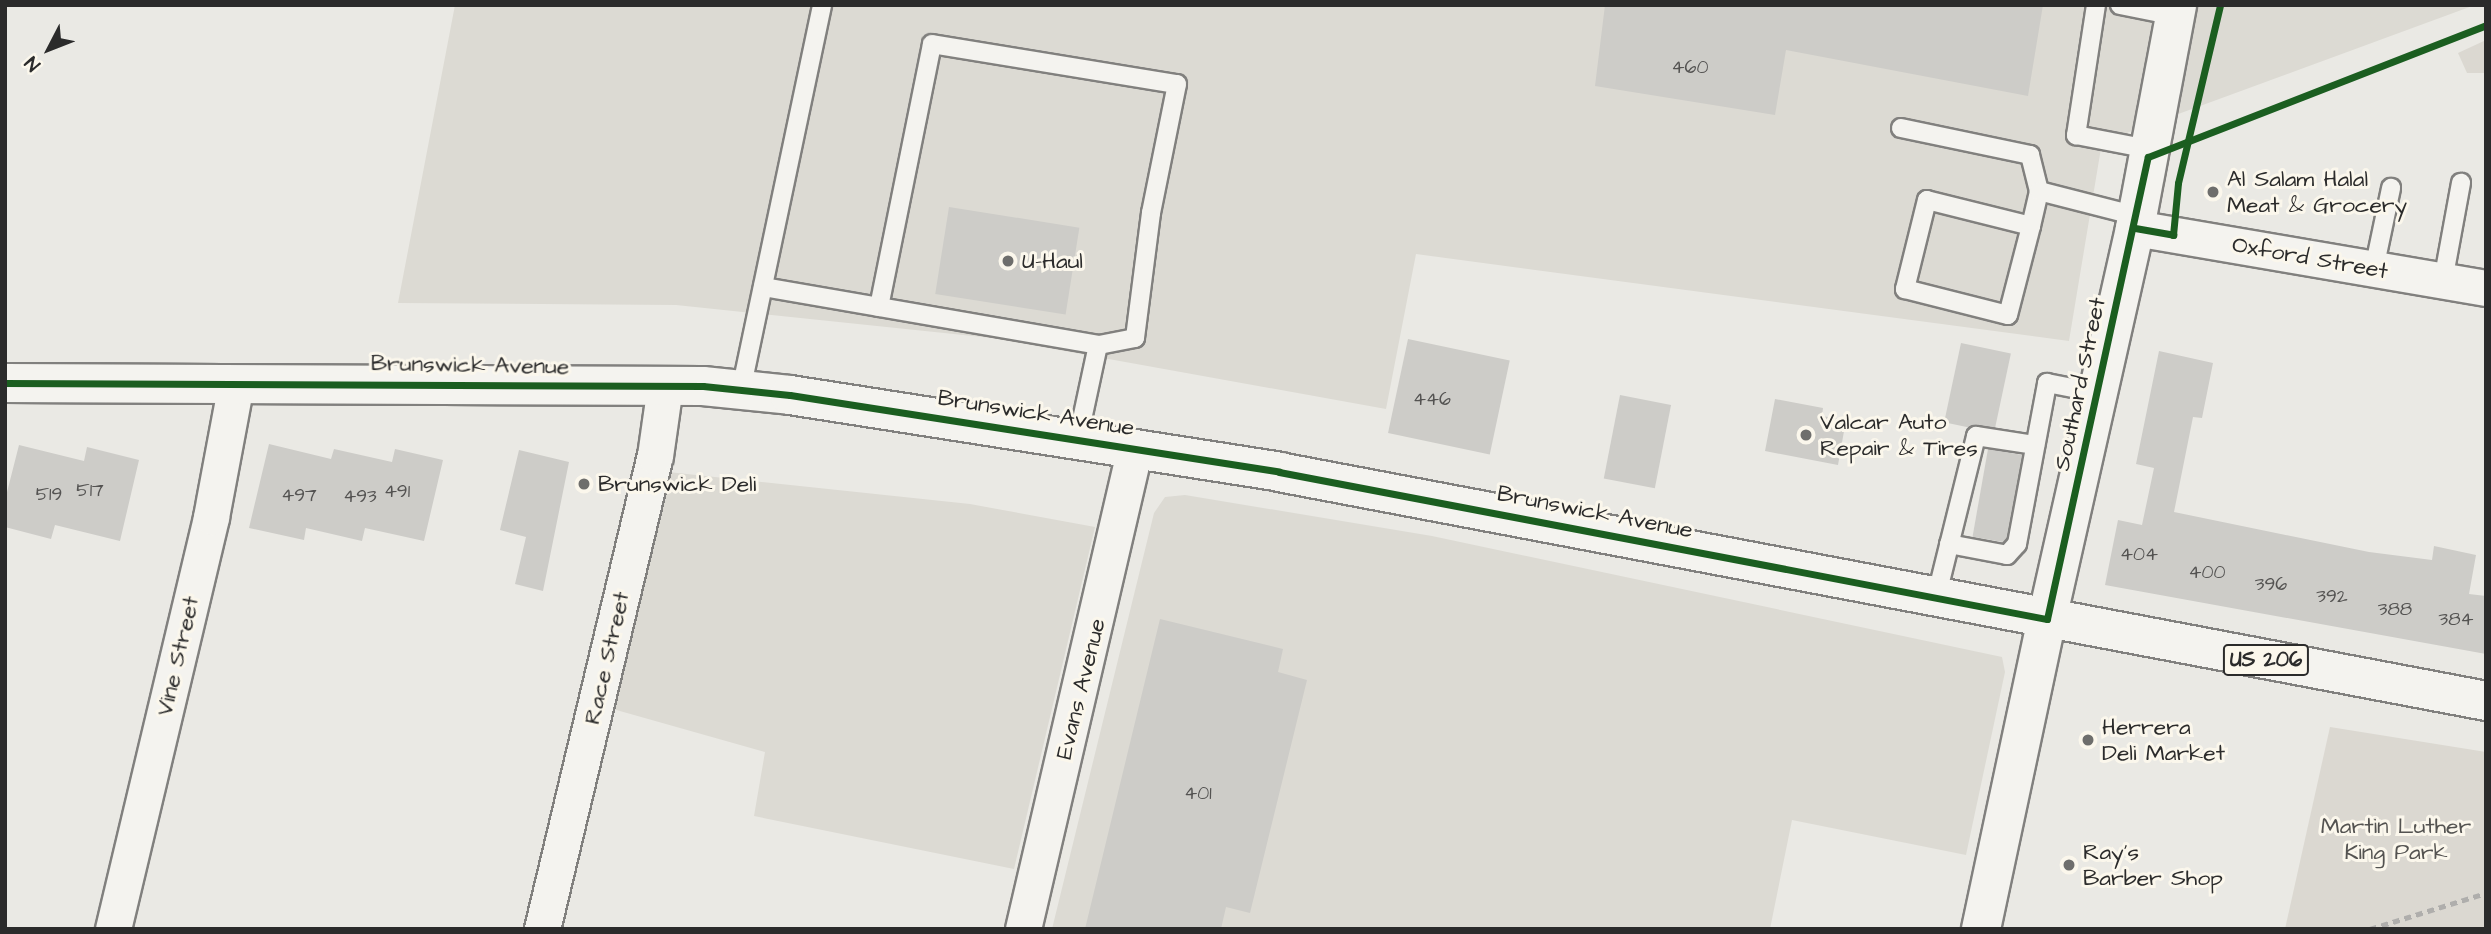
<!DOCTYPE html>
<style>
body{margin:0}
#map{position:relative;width:2491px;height:934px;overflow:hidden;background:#eae9e4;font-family:"Architects Daughter",sans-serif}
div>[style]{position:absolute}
.built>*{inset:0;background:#dcdad3}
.green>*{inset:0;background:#dbd8d1}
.building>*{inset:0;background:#cdccc8;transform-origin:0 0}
.path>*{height:4.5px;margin-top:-2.25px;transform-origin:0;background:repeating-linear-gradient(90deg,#afaeac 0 7px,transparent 0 12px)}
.roads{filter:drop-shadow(2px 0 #81807e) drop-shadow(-2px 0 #81807e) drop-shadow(0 2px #81807e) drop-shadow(0 -2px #81807e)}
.service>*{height:18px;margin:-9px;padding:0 9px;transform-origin:9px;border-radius:9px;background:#f4f3ef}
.minor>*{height:35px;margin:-17.5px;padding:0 17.5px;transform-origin:17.5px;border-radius:17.5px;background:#f4f3ef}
.tertiary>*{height:38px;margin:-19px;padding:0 19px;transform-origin:19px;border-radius:19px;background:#f4f3ef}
.secondary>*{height:38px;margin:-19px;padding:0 19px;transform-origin:19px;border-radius:19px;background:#f4f3ef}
.primary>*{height:38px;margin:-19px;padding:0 19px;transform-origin:19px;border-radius:19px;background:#f4f3ef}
.cycleway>*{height:7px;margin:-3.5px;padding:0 3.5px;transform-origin:3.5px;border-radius:3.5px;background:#1b5e20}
.dots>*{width:19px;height:19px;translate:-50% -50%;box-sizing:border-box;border:4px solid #fbf7ec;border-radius:50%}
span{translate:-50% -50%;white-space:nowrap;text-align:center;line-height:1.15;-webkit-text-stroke:6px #fbf7ec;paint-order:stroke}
.number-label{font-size:19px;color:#545352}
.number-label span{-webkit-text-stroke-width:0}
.shield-label span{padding:2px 5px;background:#fbf7ec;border:2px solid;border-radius:5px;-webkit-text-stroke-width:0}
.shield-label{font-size:21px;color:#2b2b2b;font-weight:700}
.poi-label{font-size:23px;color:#2b2b2b}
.left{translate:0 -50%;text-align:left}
.street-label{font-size:23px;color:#2b2b2b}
.park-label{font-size:23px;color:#545351}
.frame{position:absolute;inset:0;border:7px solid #2b2b2b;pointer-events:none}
.north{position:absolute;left:14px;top:14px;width:70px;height:70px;-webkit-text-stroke:5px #fbf7ec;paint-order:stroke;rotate:228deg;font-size:19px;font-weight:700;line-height:28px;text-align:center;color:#2b2b2b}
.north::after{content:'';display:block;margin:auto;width:24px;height:32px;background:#2b2b2b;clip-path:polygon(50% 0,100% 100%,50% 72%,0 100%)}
</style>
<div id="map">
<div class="built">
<div style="clip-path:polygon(455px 5px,2475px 5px,2102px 142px,2069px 341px,1416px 254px,1386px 409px,992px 338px,676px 305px,398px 303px)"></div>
<div style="clip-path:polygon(668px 472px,970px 504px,1095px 527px,1014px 869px,754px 816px,765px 752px,581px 700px)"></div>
<div style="clip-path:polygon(1185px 495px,1432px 536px,2002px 657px,2005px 672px,1966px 855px,1792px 820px,1770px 929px,1052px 929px,1154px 513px,1165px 497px)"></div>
</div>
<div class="green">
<div style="clip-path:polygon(2486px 40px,2486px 73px,2467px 73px,2458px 53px)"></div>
<div style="clip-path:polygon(2330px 727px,2486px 752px,2486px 929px,2285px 929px)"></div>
</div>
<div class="building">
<div style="clip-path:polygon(1605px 5px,2043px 5px,2028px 96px,1786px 50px,1775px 115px,1595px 86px)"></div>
<div style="left:949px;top:207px;width:132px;height:88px;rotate:9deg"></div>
<div style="left:1408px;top:339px;width:104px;height:96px;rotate:12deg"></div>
<div style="left:1961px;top:343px;width:51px;height:81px;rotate:12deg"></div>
<div style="clip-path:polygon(2159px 351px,2213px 363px,2202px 418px,2193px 417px,2174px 512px,2369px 552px,2432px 560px,2434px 546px,2476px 555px,2469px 594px,2486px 596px,2486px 654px,2105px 585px,2118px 520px,2142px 525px,2154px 468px,2136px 464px)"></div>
<div style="left:1620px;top:395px;width:52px;height:85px;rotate:11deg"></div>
<div style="clip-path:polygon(1775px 399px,1823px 408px,1822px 416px,1846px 420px,1838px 465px,1765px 451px)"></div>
<div style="clip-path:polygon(269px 444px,331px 459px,334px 449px,392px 462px,395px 449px,443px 460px,424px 541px,365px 528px,362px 541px,306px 528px,304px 540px,249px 528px)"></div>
<div style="clip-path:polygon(19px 445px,84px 461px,87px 447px,139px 460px,120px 541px,55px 525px,51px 539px,5px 527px,5px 500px)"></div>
<div style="left:1988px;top:449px;width:35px;height:89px;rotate:10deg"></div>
<div style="clip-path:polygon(519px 450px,569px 462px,543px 591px,515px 584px,526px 537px,500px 530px)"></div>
<div style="clip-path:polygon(1160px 619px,1283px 649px,1278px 672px,1307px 680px,1250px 913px,1226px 907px,1221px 929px,1085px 929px)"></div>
</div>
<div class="path">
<div style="left:2370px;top:929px;width:121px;rotate:-17.2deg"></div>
</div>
<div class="roads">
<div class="service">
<div style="left:2096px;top:5px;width:132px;rotate:98.7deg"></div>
<div style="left:2076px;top:135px;width:74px;rotate:10.9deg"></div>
<div style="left:2120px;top:5px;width:56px;rotate:11.3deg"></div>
<div style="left:1901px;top:128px;width:132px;rotate:11.8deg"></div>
<div style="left:2030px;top:155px;width:37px;rotate:76deg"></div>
<div style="left:2031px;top:226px;width:107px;rotate:-166deg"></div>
<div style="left:1927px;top:200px;width:92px;rotate:103.9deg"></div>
<div style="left:1905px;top:289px;width:106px;rotate:14.2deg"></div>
<div style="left:2008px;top:315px;width:92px;rotate:-75.5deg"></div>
<div style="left:2031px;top:226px;width:36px;rotate:-77deg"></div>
<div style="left:2039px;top:191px;width:101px;rotate:14.3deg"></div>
<div style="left:2374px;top:269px;width:83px;rotate:-78.1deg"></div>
<div style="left:2443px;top:281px;width:100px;rotate:-79.6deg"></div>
<div style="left:763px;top:287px;width:340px;rotate:9.8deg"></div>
<div style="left:1098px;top:345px;width:95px;rotate:102.1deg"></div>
<div style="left:879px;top:307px;width:268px;rotate:-78.6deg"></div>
<div style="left:932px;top:44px;width:248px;rotate:9.3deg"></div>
<div style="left:1177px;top:84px;width:132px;rotate:101.4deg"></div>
<div style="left:1151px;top:213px;width:126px;rotate:97.3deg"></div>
<div style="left:1135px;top:338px;width:38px;rotate:169deg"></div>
<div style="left:741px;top:390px;width:393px;rotate:-78.1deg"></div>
<div style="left:1949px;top:544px;width:59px;rotate:10.7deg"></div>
<div style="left:2007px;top:555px;width:15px;rotate:-48deg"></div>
<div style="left:2017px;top:544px;width:164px;rotate:-79.4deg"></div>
<div style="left:2047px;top:383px;width:52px;rotate:11.1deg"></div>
<div style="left:1936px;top:598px;width:167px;rotate:-76.1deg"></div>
<div style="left:1976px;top:436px;width:60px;rotate:8.7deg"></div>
</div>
<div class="minor">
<div style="left:2135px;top:228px;width:356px;rotate:9.7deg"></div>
<div style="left:113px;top:929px;width:423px;rotate:-76.6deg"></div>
<div style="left:211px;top:517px;width:136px;rotate:-79.4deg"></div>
<div style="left:542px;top:929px;width:486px;rotate:-76.6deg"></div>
<div style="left:655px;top:456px;width:71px;rotate:-81.9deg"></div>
<div style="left:1023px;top:929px;width:493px;rotate:-76.9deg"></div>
</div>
<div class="tertiary">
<div style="left:2047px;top:619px;width:401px;rotate:-77.3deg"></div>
<div style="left:2135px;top:228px;width:227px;rotate:-79.3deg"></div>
</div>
<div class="secondary">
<div style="left:1981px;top:929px;width:317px;rotate:-78deg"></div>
</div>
<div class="primary">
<div style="left:5px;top:383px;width:698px;rotate:0.25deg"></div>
<div style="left:703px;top:386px;width:87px;rotate:5.9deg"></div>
<div style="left:790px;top:395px;width:495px;rotate:8.9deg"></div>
<div style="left:1279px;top:472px;width:1229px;rotate:10.74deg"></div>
</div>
</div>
<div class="cycleway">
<div style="left:2135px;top:228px;width:39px;rotate:10deg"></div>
<div style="left:2173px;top:235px;width:52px;rotate:-84.5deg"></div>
<div style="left:2178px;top:183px;width:183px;rotate:-76.7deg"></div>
<div style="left:5px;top:383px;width:698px;rotate:0.25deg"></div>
<div style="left:703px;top:386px;width:87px;rotate:5.9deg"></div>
<div style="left:790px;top:395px;width:495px;rotate:8.9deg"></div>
<div style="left:1279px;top:472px;width:782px;rotate:10.84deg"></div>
<div style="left:2047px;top:619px;width:473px;rotate:-77.7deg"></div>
<div style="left:2148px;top:157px;width:363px;rotate:-21.3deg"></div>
</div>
<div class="dots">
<div style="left:2213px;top:192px;background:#6e6e6c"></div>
<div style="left:1008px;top:261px;background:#6e6e6c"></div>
<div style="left:1806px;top:435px;background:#6e6e6c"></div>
<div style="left:584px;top:484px;background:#6e6e6c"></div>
<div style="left:2088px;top:740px;background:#6e6e6c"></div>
<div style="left:2069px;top:865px;background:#6e6e6c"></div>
</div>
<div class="number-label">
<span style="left:1690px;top:68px">460</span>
<span style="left:1432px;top:400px">446</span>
<span style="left:90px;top:491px">517</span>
<span style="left:397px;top:492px">491</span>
<span style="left:49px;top:495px">519</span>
<span style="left:299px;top:496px">497</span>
<span style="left:360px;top:497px">493</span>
<span style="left:2139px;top:555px">404</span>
<span style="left:2207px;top:573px">400</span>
<span style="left:2271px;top:585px">396</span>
<span style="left:2332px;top:597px">392</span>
<span style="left:2395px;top:610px">388</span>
<span style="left:2456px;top:620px">384</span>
<span style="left:1198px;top:794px">401</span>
</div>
<div class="shield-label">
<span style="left:2266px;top:660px">US 206</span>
</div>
<div class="poi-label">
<span class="left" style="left:2227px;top:192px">Al Salam Halal<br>Meat &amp; Grocery</span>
<span class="left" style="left:1022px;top:261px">U-Haul</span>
<span class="left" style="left:1820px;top:435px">Valcar Auto<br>Repair &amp; Tires</span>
<span class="left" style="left:598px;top:484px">Brunswick Deli</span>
<span class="left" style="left:2102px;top:740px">Herrera<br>Deli Market</span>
<span class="left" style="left:2083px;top:865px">Ray's<br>Barber Shop</span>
</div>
<div class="street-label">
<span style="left:2310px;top:258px;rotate:10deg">Oxford Street</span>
<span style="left:470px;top:365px;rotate:1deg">Brunswick Avenue</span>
<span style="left:2080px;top:384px;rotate:-78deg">Southard Street</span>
<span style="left:1036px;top:413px;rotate:9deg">Brunswick Avenue</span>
<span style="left:1595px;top:512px;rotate:11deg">Brunswick Avenue</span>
<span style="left:178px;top:656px;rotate:-77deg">Vine Street</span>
<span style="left:607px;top:658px;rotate:-77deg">Race Street</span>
<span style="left:1081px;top:689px;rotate:-76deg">Evans Avenue</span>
</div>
<div class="park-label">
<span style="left:2396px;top:839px">Martin Luther<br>King Park</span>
</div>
<div class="frame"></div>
<div class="north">N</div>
</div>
